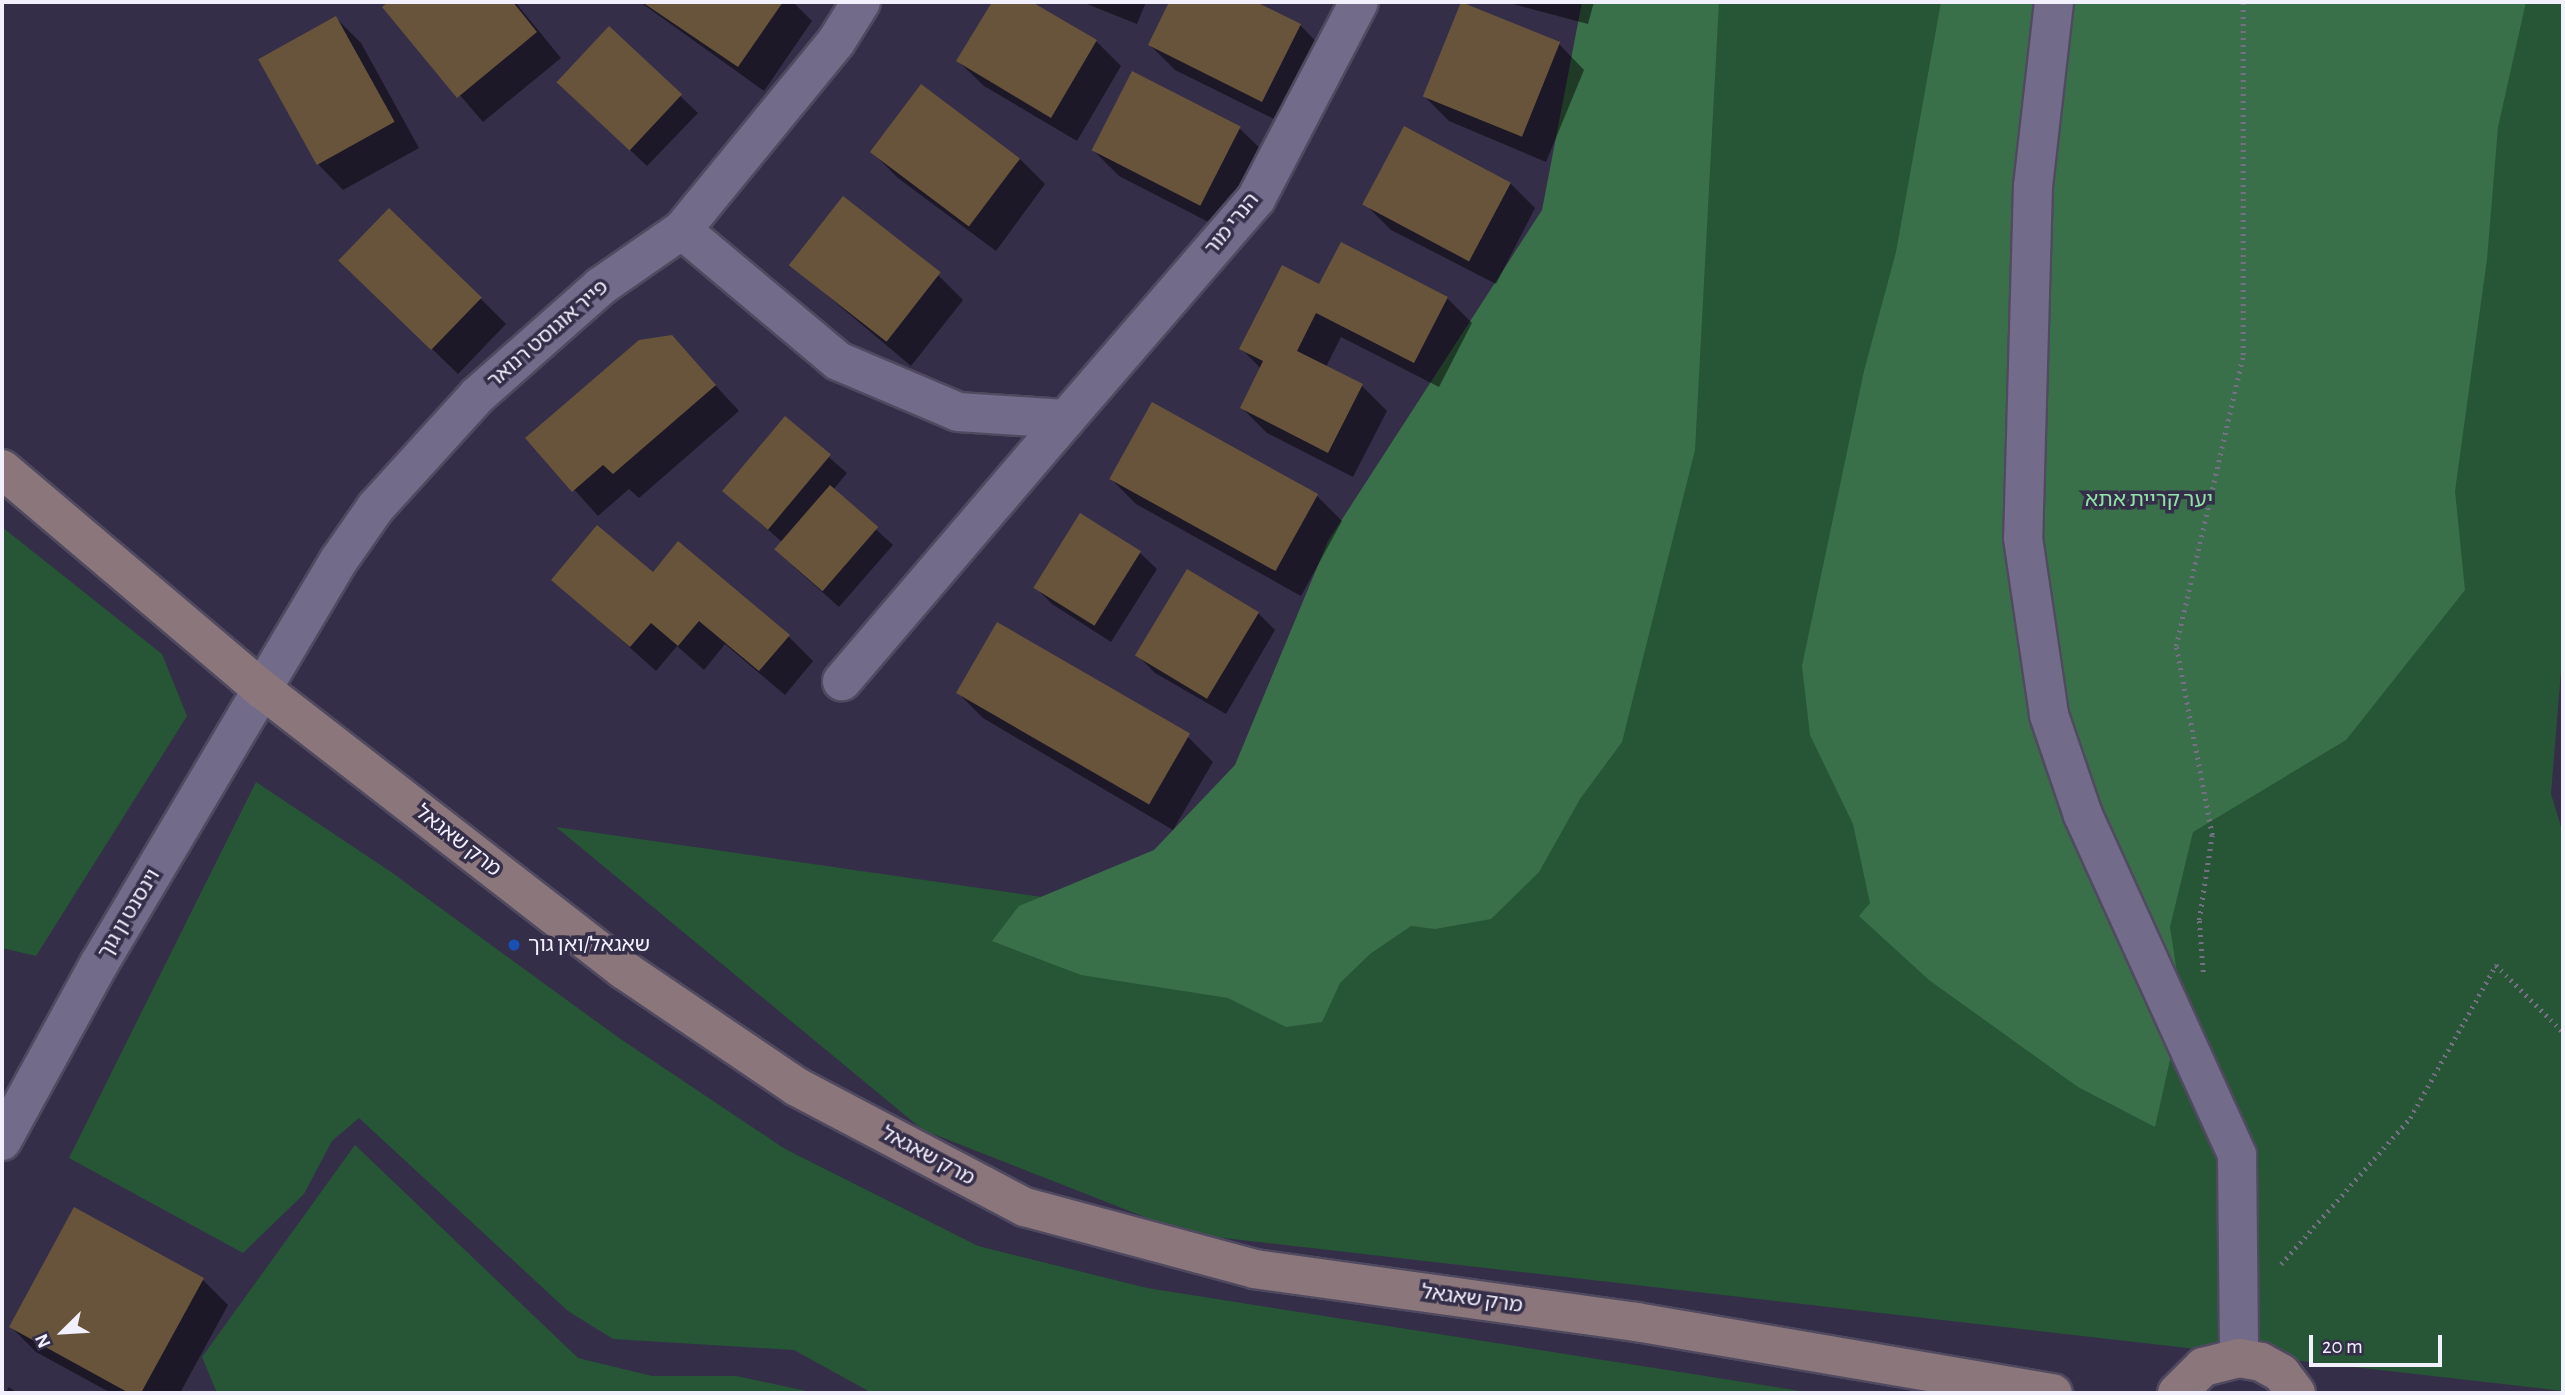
<!DOCTYPE html>
<meta charset="utf-8">
<style>
body{margin:0}
#map{position:relative;width:2565px;height:1395px;overflow:hidden;background:#352e49;font-family:"Alegreya Sans","Noto Sans Hebrew",sans-serif}
div>[style]{position:absolute}
.green>*{inset:0;background:#265635}
.forest>*{inset:0;background:#3a7049}
.shadow>*{inset:0;background:#0007}
.building>*{inset:0;background:#68543a;transform-origin:0 0}
.path>*{height:4.5px;margin-top:-2.25px;transform-origin:0;background:repeating-linear-gradient(90deg,#757086 0 2px,transparent 0 7px)}
.roads{filter:drop-shadow(2px 0 #504a60) drop-shadow(-2px 0 #504a60) drop-shadow(0 2px #504a60) drop-shadow(0 -2px #504a60)}
.street>*{height:38px;margin:-19px;padding:0 19px;transform-origin:19px;border-radius:19px;background:#726c8a}
.secondary>*{height:38px;margin:-19px;padding:0 19px;transform-origin:19px;border-radius:19px;background:#8b767b}
.dots>*{width:19px;height:19px;translate:-50% -50%;box-sizing:border-box;border:4px solid #352e49;border-radius:50%}
span{translate:-50% -50%;white-space:nowrap;text-align:center;line-height:1.15;-webkit-text-stroke:7px #352e49;paint-order:stroke}
.street-label{font-size:21px;color:#f3f0fe}
.park-label{font-size:21px;color:#91e2a6}
.poi-label{font-size:21px;color:#f3f0fe}
.left{translate:0 -50%;text-align:left}
.frame{position:absolute;inset:0;border:4px solid #f3f0fe;pointer-events:none}
.north{position:absolute;left:28px;top:1297px;width:70px;height:70px;-webkit-text-stroke:5px #352e49;paint-order:stroke;rotate:246deg;font-size:19px;font-weight:700;line-height:28px;text-align:center;color:#f3f0fe}
.north::after{content:'';display:block;margin:auto;width:24px;height:32px;background:#f3f0fe;clip-path:polygon(50% 0,100% 100%,50% 72%,0 100%)}
.scale{position:absolute;left:2309px;top:1335px;width:133px;height:32px;box-sizing:border-box;border:4px solid #f3f0fe;border-top:0;padding-left:9px;font-size:21px;line-height:24px;white-space:nowrap;color:#f3f0fe;-webkit-text-stroke:5px #352e49;paint-order:stroke}
</style>
<div id="map">
<div class="green">
<div style="clip-path:polygon(1641px 2px,2563px 2px,2563px 647px,2551px 794px,2563px 833px,2563px 1391px,1188px 1234px,923px 1130px,556px 827px,1056px 899px,1282px 823px)"></div>
<div style="clip-path:polygon(2px 527px,162px 654px,187px 716px,36px 956px,2px 948px)"></div>
<div style="clip-path:polygon(256px 782px,391px 872px,619px 1038px,785px 1149px,978px 1246px,1147px 1288px,1813px 1393px,872px 1393px,794px 1350px,613px 1339px,568px 1311px,359px 1118px,332px 1141px,304px 1194px,243px 1253px,69px 1158px)"></div>
<div style="clip-path:polygon(355px 1145px,578px 1358px,652px 1376px,736px 1376px,816px 1393px,217px 1393px,202px 1357px)"></div>
</div>
<div class="forest">
<div style="clip-path:polygon(1582px 2px,1719px 2px,1695px 450px,1622px 742px,1580px 799px,1539px 872px,1491px 919px,1435px 929px,1411px 926px,1370px 954px,1340px 983px,1322px 1022px,1286px 1027px,1228px 998px,1081px 975px,992px 941px,1019px 906px,1154px 850px,1235px 765px,1328px 541px,1542px 210px)"></div>
<div style="clip-path:polygon(1941px 2px,2526px 2px,2498px 127px,2487px 259px,2455px 491px,2465px 590px,2346px 740px,2193px 832px,2170px 927px,2182px 1006px,2155px 1127px,2078px 1087px,1929px 980px,1859px 916px,1870px 903px,1853px 824px,1810px 735px,1802px 666px,1864px 371px,1896px 252px)"></div>
</div>
<div class="shadow">
<div style="clip-path:polygon(391px 2px,515px 2px,561px 58px,483px 122px,384px 7px)"></div>
<div style="clip-path:polygon(640px 2px,793px 2px,812px 21px,764px 91px)"></div>
<div style="clip-path:polygon(994px 2px,1029px 2px,1096px 41px,1121px 66px,1077px 141px,984px 86px,958px 61px)"></div>
<div style="clip-path:polygon(1082px 2px,1146px 2px,1137px 24px)"></div>
<div style="clip-path:polygon(1171px 2px,1252px 2px,1300px 25px,1325px 51px,1288px 126px,1175px 70px,1150px 45px)"></div>
<div style="clip-path:polygon(1505px 2px,1594px 2px,1588px 24px)"></div>
<div style="clip-path:polygon(336px 18px,361px 43px,419px 148px,343px 190px,318px 164px)"></div>
<div style="clip-path:polygon(609px 28px,698px 113px,647px 166px,576px 99px)"></div>
<div style="clip-path:polygon(1559px 44px,1584px 70px,1546px 162px,1449px 121px,1424px 96px)"></div>
<div style="clip-path:polygon(1239px 128px,1265px 153px,1226px 231px,1119px 176px,1094px 151px)"></div>
<div style="clip-path:polygon(873px 153px,1020px 159px,1045px 184px,996px 251px,898px 178px)"></div>
<div style="clip-path:polygon(1510px 183px,1535px 208px,1496px 284px,1391px 230px,1366px 205px)"></div>
<div style="clip-path:polygon(791px 265px,938px 275px,963px 300px,911px 366px)"></div>
<div style="clip-path:polygon(367px 286px,481px 299px,506px 324px,458px 374px)"></div>
<div style="clip-path:polygon(1320px 287px,1447px 298px,1472px 323px,1439px 387px,1341px 337px,1326px 367px,1362px 386px,1387px 411px,1353px 477px,1267px 433px,1242px 408px,1261px 369px,1241px 348px)"></div>
<div style="clip-path:polygon(671px 337px,739px 411px,639px 498px,629px 489px,598px 516px,528px 438px)"></div>
<div style="clip-path:polygon(785px 419px,847px 473px,833px 490px,893px 545px,839px 607px,793px 566px,782px 542px,724px 491px)"></div>
<div style="clip-path:polygon(1111px 479px,1317px 496px,1342px 521px,1301px 596px,1136px 504px)"></div>
<div style="clip-path:polygon(1081px 515px,1140px 553px,1157px 569px,1111px 642px,1052px 604px,1035px 587px)"></div>
<div style="clip-path:polygon(653px 574px,788px 636px,813px 661px,785px 695px,725px 644px,704px 670px,677px 646px,656px 671px,554px 580px)"></div>
<div style="clip-path:polygon(1258px 613px,1275px 630px,1226px 714px,1155px 673px,1138px 656px)"></div>
<div style="clip-path:polygon(958px 693px,1188px 737px,1213px 762px,1173px 830px,983px 718px)"></div>
<div style="clip-path:polygon(203px 1280px,228px 1305px,180px 1393px,111px 1393px,36px 1352px,11px 1327px)"></div>
<div style="clip-path:polygon(9px 1387px,17px 1393px,5px 1393px)"></div>
</div>
<div class="building">
<div style="clip-path:polygon(388px 2px,513px 2px,537px 32px,457px 98px,382px 7px)"></div>
<div style="clip-path:polygon(642px 2px,783px 2px,738px 67px)"></div>
<div style="clip-path:polygon(992px 2px,1032px 2px,1097px 40px,1051px 118px,956px 61px)"></div>
<div style="clip-path:polygon(1169px 2px,1256px 2px,1301px 24px,1262px 102px,1148px 45px)"></div>
<div style="left:1461px;top:2px;width:107px;height:102px;rotate:22deg"></div>
<div style="left:336px;top:16px;width:121px;height:89px;rotate:61deg"></div>
<div style="left:609px;top:26px;width:100px;height:77px;rotate:43deg"></div>
<div style="left:1132px;top:71px;width:122px;height:89px;rotate:27deg"></div>
<div style="left:921px;top:84px;width:124px;height:85px;rotate:37deg"></div>
<div style="left:1404px;top:126px;width:121px;height:89px;rotate:28deg"></div>
<div style="left:843px;top:196px;width:124px;height:88px;rotate:38deg"></div>
<div style="left:389px;top:208px;width:129px;height:73px;rotate:44deg"></div>
<div style="clip-path:polygon(1341px 242px,1448px 297px,1414px 363px,1316px 313px,1297px 351px,1363px 384px,1328px 453px,1240px 408px,1263px 361px,1239px 349px,1282px 265px,1319px 284px)"></div>
<div style="clip-path:polygon(672px 335px,716px 385px,613px 474px,603px 465px,572px 492px,525px 438px,639px 340px)"></div>
<div style="left:1152px;top:402px;width:190px;height:88px;rotate:29deg"></div>
<div style="left:785px;top:416px;width:60px;height:98px;rotate:40deg"></div>
<div style="left:830px;top:485px;width:64px;height:85px;rotate:41deg"></div>
<div style="left:1080px;top:513px;width:72px;height:88px;rotate:32deg"></div>
<div style="clip-path:polygon(597px 525px,653px 572px,678px 541px,790px 635px,759px 671px,699px 621px,678px 646px,651px 623px,630px 647px,551px 580px)"></div>
<div style="left:1187px;top:569px;width:84px;height:101px;rotate:31deg"></div>
<div style="left:997px;top:622px;width:223px;height:82px;rotate:30deg"></div>
<div style="clip-path:polygon(74px 1207px,204px 1278px,141px 1393px,129px 1393px,9px 1327px)"></div>
</div>
<div class="path">
<div style="left:2203px;top:972px;width:52px;rotate:-94.4deg"></div>
<div style="left:2199px;top:920px;width:86px;rotate:-81.3deg"></div>
<div style="left:2212px;top:835px;width:192px;rotate:-100.8deg"></div>
<div style="left:2176px;top:646px;width:299px;rotate:-77deg"></div>
<div style="left:2243px;top:355px;width:353px;rotate:-90deg"></div>
<div style="left:2281px;top:1264px;width:195px;rotate:-48.5deg"></div>
<div style="left:2410px;top:1118px;width:176px;rotate:-60.7deg"></div>
<div style="left:2496px;top:965px;width:95px;rotate:45deg"></div>
</div>
<div class="roads">
<div class="street">
<div style="left:2054px;top:2px;width:185px;rotate:96.5deg"></div>
<div style="left:2033px;top:186px;width:352px;rotate:91.6deg"></div>
<div style="left:2023px;top:538px;width:179px;rotate:81.6deg"></div>
<div style="left:2049px;top:715px;width:106px;rotate:71.2deg"></div>
<div style="left:2083px;top:815px;width:373px;rotate:65.6deg"></div>
<div style="left:2237px;top:1155px;width:203px;rotate:89.4deg"></div>
<div style="left:682px;top:230px;width:204px;rotate:40deg"></div>
<div style="left:838px;top:361px;width:130px;rotate:23deg"></div>
<div style="left:958px;top:412px;width:108px;rotate:3.7deg"></div>
<div style="left:1066px;top:419px;width:345px;rotate:130.5deg"></div>
<div style="left:1066px;top:419px;width:291px;rotate:-49.2deg"></div>
<div style="left:1256px;top:199px;width:222px;rotate:-62.4deg"></div>
<div style="left:2px;top:1141px;width:202px;rotate:-61.3deg"></div>
<div style="left:99px;top:964px;width:470px;rotate:-59.3deg"></div>
<div style="left:339px;top:560px;width:65px;rotate:-55.1deg"></div>
<div style="left:376px;top:507px;width:151px;rotate:-47.7deg"></div>
<div style="left:478px;top:395px;width:164px;rotate:-41.5deg"></div>
<div style="left:601px;top:286px;width:98px;rotate:-34.7deg"></div>
<div style="left:682px;top:230px;width:243px;rotate:-50.7deg"></div>
<div style="left:836px;top:42px;width:47px;rotate:-58deg"></div>
</div>
<div class="secondary">
<div style="left:2px;top:469px;width:342px;rotate:40.3deg"></div>
<div style="left:263px;top:690px;width:457px;rotate:37.8deg"></div>
<div style="left:624px;top:970px;width:209px;rotate:34.1deg"></div>
<div style="left:797px;top:1087px;width:258px;rotate:27.8deg"></div>
<div style="left:1025px;top:1207px;width:237px;rotate:15.1deg"></div>
<div style="left:1254px;top:1269px;width:386px;rotate:7.9deg"></div>
<div style="left:1636px;top:1322px;width:423px;rotate:9.7deg"></div>
<div style="left:2177px;top:1393px;width:37px;rotate:-45deg"></div>
<div style="left:2203px;top:1367px;width:37px;rotate:-14deg"></div>
<div style="left:2239px;top:1358px;width:22px;rotate:10deg"></div>
<div style="left:2261px;top:1362px;width:23px;rotate:29deg"></div>
<div style="left:2281px;top:1373px;width:25px;rotate:53deg"></div>
</div>
</div>
<div class="dots">
<div style="left:514px;top:945px;background:#1a4fb4"></div>
</div>
<div class="street-label">
<span style="left:1232px;top:224px;rotate:-51deg">הנרי מור</span>
<span style="left:548px;top:334px;rotate:-41deg">פייר אוגוסט רנואר</span>
<span style="left:458px;top:841px;rotate:38deg">מרק שאגאל</span>
<span style="left:129px;top:914px;rotate:-59deg">וינסנט ון גוך</span>
<span style="left:928px;top:1156px;rotate:28deg">מרק שאגאל</span>
<span style="left:1472px;top:1299px;rotate:8deg">מרק שאגאל</span>
</div>
<div class="park-label">
<span style="left:2149px;top:500px">יער קריית אתא</span>
</div>
<div class="poi-label">
<span class="left" style="left:528px;top:945px">שאגאל/ואן גוך</span>
</div>
<div class="frame"></div>
<div class="north">N</div>
<div class="scale">20 m</div>
</div>
